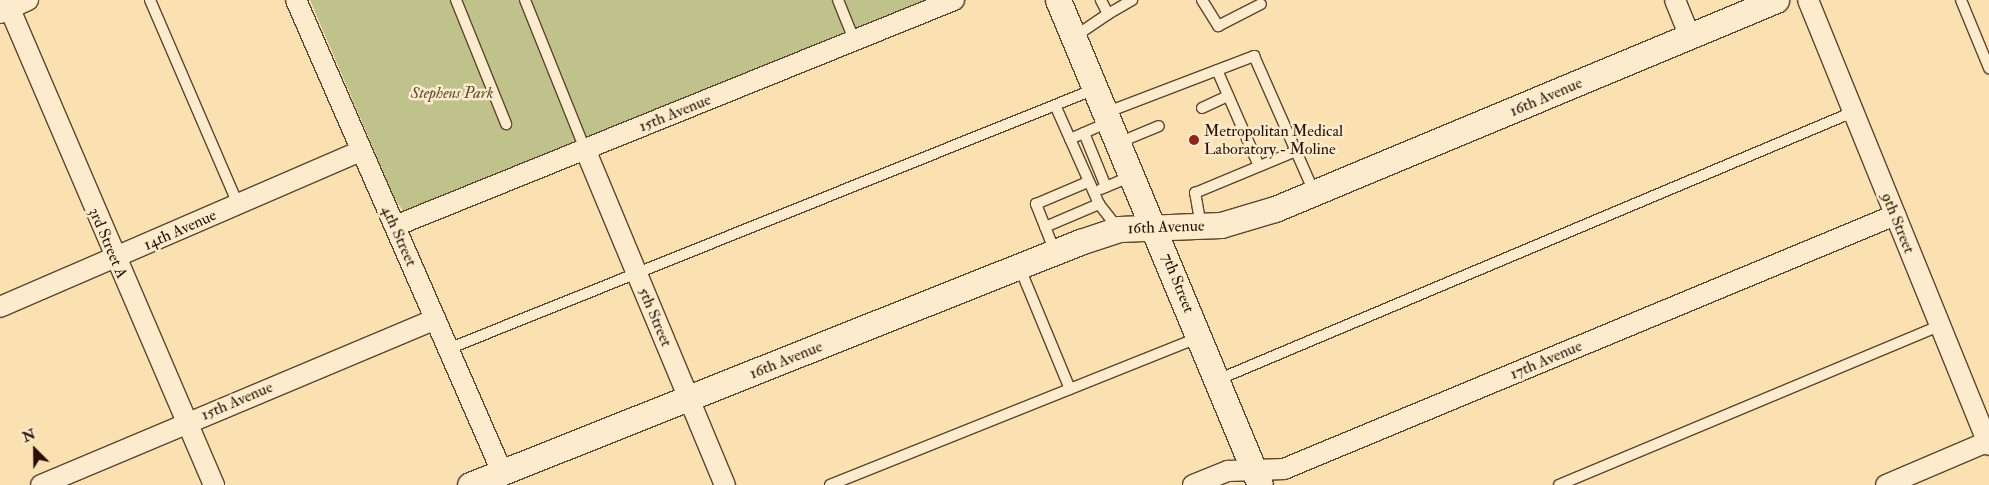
<!DOCTYPE html>
<style>
body{margin:0}
#map{position:relative;width:1989px;height:485px;overflow:hidden;background:#fbe1b2;font-family:"IM FELL Double Pica",serif}
div>[style]{position:absolute}
.green>*{inset:0;background:#c0c28c}
.roads{filter:drop-shadow(1px 0 #5d442c) drop-shadow(-1px 0 #5d442c) drop-shadow(0 1px #5d442c) drop-shadow(0 -1px #5d442c)}
.service>*{height:10px;margin:-5px;padding:0 5px;transform-origin:5px;border-radius:5px;background:#fceccd}
.minor>*{height:20px;margin:-10px;padding:0 10px;transform-origin:10px;border-radius:10px;background:#fceccd}
.tertiary>*{height:25px;margin:-12.5px;padding:0 12.5px;transform-origin:12.5px;border-radius:12.5px;background:#fceccd}
.dots>*{width:14px;height:14px;translate:-50% -50%;box-sizing:border-box;border:2px solid #fceccd;border-radius:50%}
span{translate:-50% -50%;white-space:nowrap;text-align:center;line-height:1.15;-webkit-text-stroke:5px #fceccd;paint-order:stroke}
.park-label{font-size:16px;color:#5d4e31;font-style:italic}
.street-label{font-size:16px;color:#280f00}
.poi-label{font-size:16px;color:#280f00}
.left{translate:0 -50%;text-align:left}
.north{position:absolute;left:10px;top:425px;width:50px;height:50px;-webkit-text-stroke:4px #fceccd;paint-order:stroke;rotate:337deg;font-size:14px;font-weight:700;line-height:20px;text-align:center;color:#280f00}
.north::after{content:'';display:block;margin:auto;width:18px;height:22px;background:#280f00;clip-path:polygon(50% 0,100% 100%,50% 72%,0 100%)}
</style>
<div id="map">
<div class="green">
<div style="clip-path:polygon(310px 0,934px 0,404px 212px,395px 199px)"></div>
</div>
<div class="roads">
<div class="service">
<div style="left:150px;top:0;width:222px;rotate:66.7deg"></div>
<div style="left:456px;top:0;width:134px;rotate:68deg"></div>
<div style="left:525px;top:0;width:161px;rotate:68.1deg"></div>
<div style="left:838px;top:0;width:45px;rotate:68deg"></div>
<div style="left:1202px;top:0;width:31px;rotate:58deg"></div>
<div style="left:1218px;top:26px;width:48px;rotate:-27.1deg"></div>
<div style="left:1961px;top:0;width:74px;rotate:67.6deg"></div>
<div style="left:1108px;top:14px;width:28px;rotate:-30deg"></div>
<div style="left:1074px;top:37px;width:41px;rotate:-34.1deg"></div>
<div style="left:1108px;top:14px;width:16px;rotate:-117deg"></div>
<div style="left:1217px;top:70px;width:105px;rotate:66.4deg"></div>
<div style="left:1055px;top:105px;width:108px;rotate:66deg"></div>
<div style="left:1099px;top:204px;width:31px;rotate:52deg"></div>
<div style="left:1202px;top:108px;width:29px;rotate:-25deg"></div>
<div style="left:1105px;top:113px;width:160px;rotate:-20.9deg"></div>
<div style="left:1254px;top:56px;width:149px;rotate:66.2deg"></div>
<div style="left:1084px;top:133px;width:58px;rotate:67.8deg"></div>
<div style="left:1070px;top:139px;width:43px;rotate:-23.6deg"></div>
<div style="left:1118px;top:143px;width:44px;rotate:-22.5deg"></div>
<div style="left:1101px;top:189px;width:33px;rotate:-23deg"></div>
<div style="left:1201px;top:226px;width:34px;rotate:-100deg"></div>
<div style="left:1195px;top:193px;width:109px;rotate:-22.6deg"></div>
<div style="left:1045px;top:227px;width:59px;rotate:-23.1deg"></div>
<div style="left:1055px;top:252px;width:52px;rotate:-111.6deg"></div>
<div style="left:1036px;top:204px;width:56px;rotate:-22.9deg"></div>
<div style="left:1019px;top:266px;width:133px;rotate:67.5deg"></div>
<div style="left:448px;top:349px;width:697px;rotate:-21.89deg"></div>
<div style="left:1217px;top:380px;width:690px;rotate:-22.85deg"></div>
<div style="left:830px;top:485px;width:396px;rotate:-21.8deg"></div>
<div style="left:1559px;top:485px;width:413px;rotate:-22.7deg"></div>
</div>
<div class="minor">
<div style="left:6px;top:0;width:528px;rotate:66.79deg"></div>
<div style="left:296px;top:0;width:515px;rotate:66.42deg"></div>
<div style="left:1675px;top:0;width:40px;rotate:68deg"></div>
<div style="left:1808px;top:0;width:480px;rotate:67.9deg"></div>
<div style="left:0;top:13px;width:31px;rotate:-25deg"></div>
<div style="left:585px;top:149px;width:364px;rotate:67.4deg"></div>
<div style="left:395px;top:226px;width:603px;rotate:-22.01deg"></div>
<div style="left:0;top:307px;width:392px;rotate:-23.4deg"></div>
<div style="left:41px;top:485px;width:428px;rotate:-22.8deg"></div>
<div style="left:1193px;top:485px;width:38px;rotate:-22deg"></div>
<div style="left:1228px;top:471px;width:56px;rotate:-2deg"></div>
<div style="left:1284px;top:469px;width:662px;rotate:-22.57deg"></div>
<div style="left:1886px;top:485px;width:112px;rotate:-23.1deg"></div>
</div>
<div class="tertiary">
<div style="left:1058px;top:0;width:525px;rotate:67.39deg"></div>
<div style="left:470px;top:485px;width:657px;rotate:-21.72deg"></div>
<div style="left:1080px;top:242px;width:41px;rotate:-18.4deg"></div>
<div style="left:1119px;top:229px;width:102px;rotate:-2.2deg"></div>
<div style="left:1221px;top:225px;width:56px;rotate:-16.5deg"></div>
<div style="left:1275px;top:209px;width:543px;rotate:-22.64deg"></div>
</div>
</div>
<div class="dots">
<div style="left:1194px;top:140px;background:#8f2418"></div>
</div>
<div class="park-label">
<span style="left:452px;top:93px">Stephens Park</span>
</div>
<div class="street-label">
<span style="left:1546px;top:97px;rotate:-23deg">16th Avenue</span>
<span style="left:675px;top:113px;rotate:-22deg">15th Avenue</span>
<span style="left:1898px;top:223px;rotate:68deg">9th Street</span>
<span style="left:1166px;top:227px;rotate:-2deg">16th Avenue</span>
<span style="left:180px;top:230px;rotate:-24deg">14th Avenue</span>
<span style="left:399px;top:236px;rotate:66deg">4th Street</span>
<span style="left:108px;top:243px;rotate:67deg">3rd Street A</span>
<span style="left:1178px;top:283px;rotate:68deg">7th Street</span>
<span style="left:655px;top:317px;rotate:67deg">5th Street</span>
<span style="left:786px;top:360px;rotate:-22deg">16th Avenue</span>
<span style="left:1546px;top:360px;rotate:-23deg">17th Avenue</span>
<span style="left:237px;top:401px;rotate:-23deg">15th Avenue</span>
</div>
<div class="poi-label">
<span class="left" style="left:1204px;top:140px">Metropolitan Medical<br>Laboratory - Moline</span>
</div>
<div class="north">N</div>
</div>
